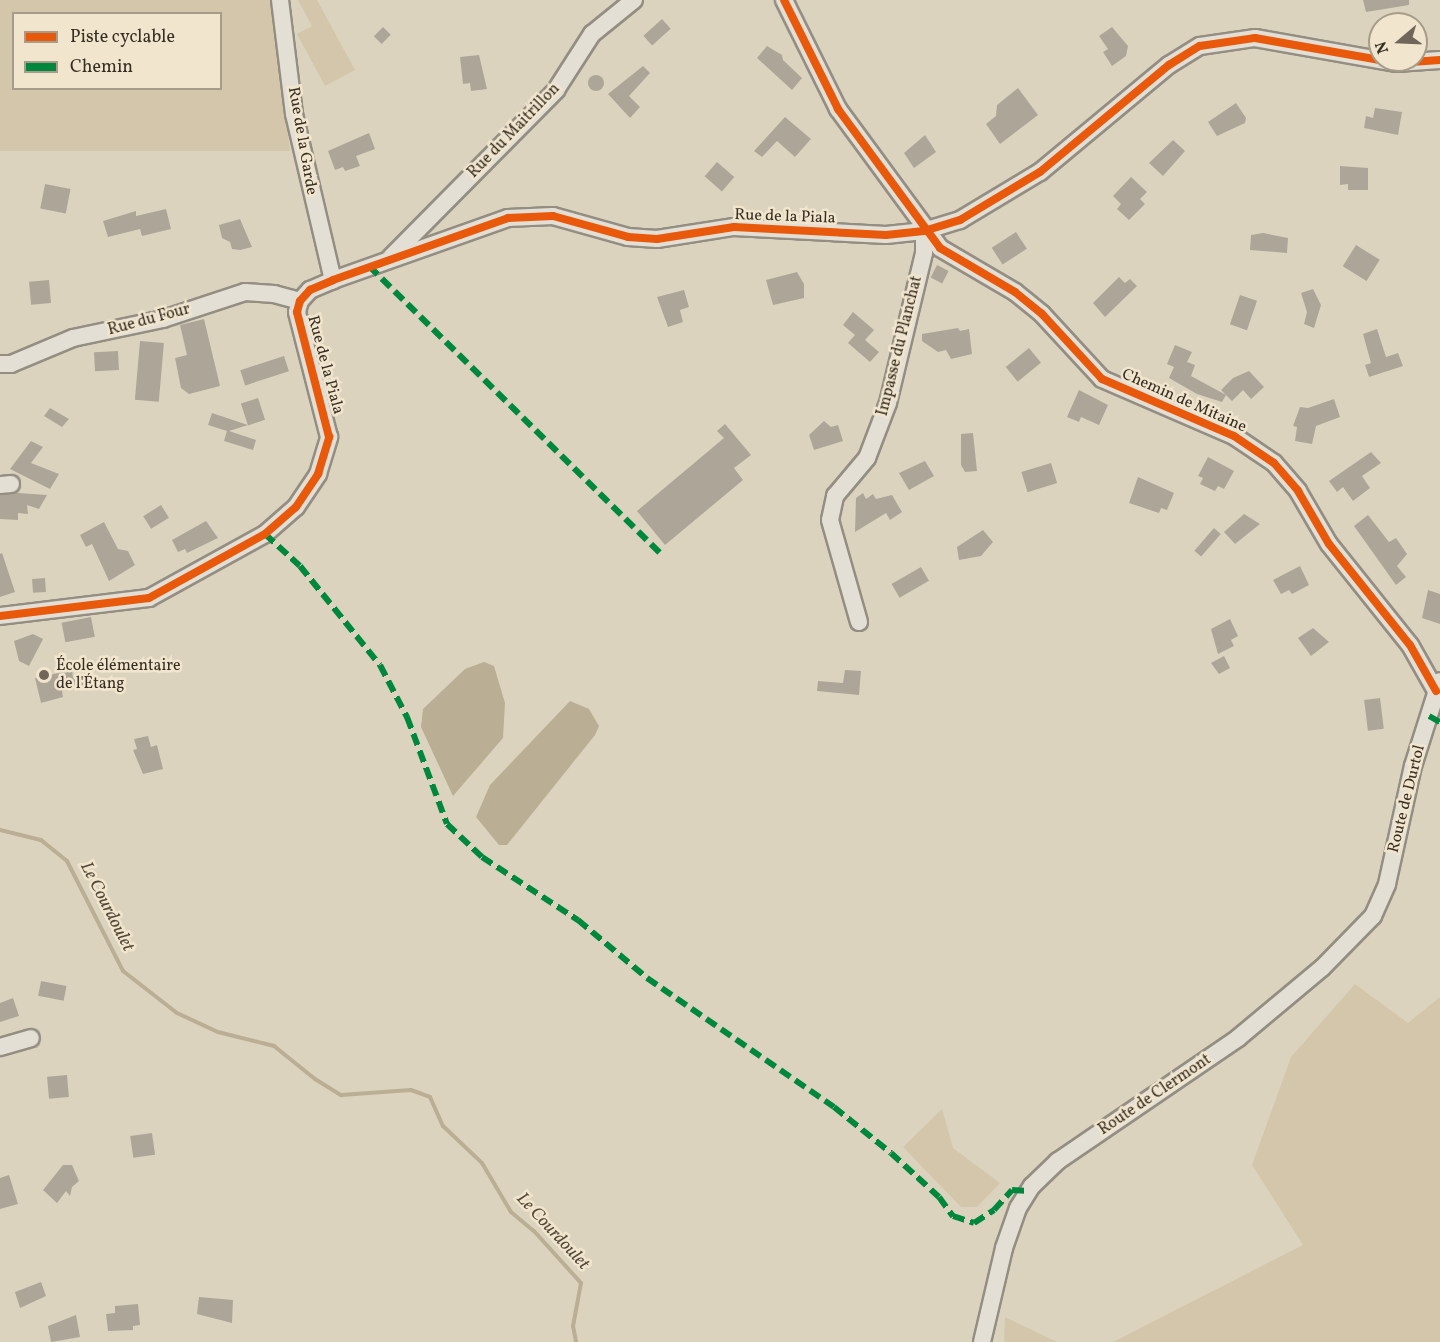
<!DOCTYPE html>
<meta charset="utf-8">
<style>
body{margin:0}
#map{position:relative;width:1440px;height:1342px;overflow:hidden;background:#dcd3bf;font-family:Vollkorn,serif}
div>[style]{position:absolute}
.green>*{inset:0;background:#d3c6ab}
.water>*{inset:0;background:#baae94}
.stream>*{height:4px;margin:-2px;padding:0 2px;transform-origin:2px;border-radius:2px;background:#baae94}
.building>*{inset:0;background:#ada698;transform-origin:0 0}
.round{border-radius:50%}
.roads{filter:drop-shadow(2px 0 #948e82) drop-shadow(-2px 0 #948e82) drop-shadow(0 2px #948e82) drop-shadow(0 -2px #948e82)}
.minor>*{height:16px;margin:-8px;padding:0 8px;transform-origin:8px;border-radius:8px;background:#e4dfd5}
.quiet>*{height:6px;margin-top:-3px;transform-origin:0;background:repeating-linear-gradient(90deg,#00873e 0 12px,transparent 0 18px)}
.cycleway>*{height:8px;margin:-4px;padding:0 4px;transform-origin:4px;border-radius:4px;background:#e8590c}
.dots>*{width:16px;height:16px;translate:-50% -50%;box-sizing:border-box;border:3px solid #f1e6cd;border-radius:50%}
span{translate:-50% -50%;white-space:nowrap;text-align:center;line-height:1.15;-webkit-text-stroke:5px #f1e6cd;paint-order:stroke}
.street-label{font-size:16px;color:#362d23}
.poi-label{font-size:16px;color:#362d23}
.left{translate:0 -50%;text-align:left}
.water-label{font-size:18px;color:#54493a;font-style:italic}
.legend{position:absolute;left:12px;top:12px;width:210px;height:78px;box-sizing:border-box;background:#f1e6cd;border:2px solid #a69c89;margin:0;padding:8px 10px;list-style:none;font-size:18px;color:#362d23}
.legend li{display:flex;align-items:center;gap:12px;height:30px}
.legend b{width:30px;border:2px solid #a69c89}
.north{position:absolute;left:1368px;top:12px;width:60px;height:60px;box-sizing:border-box;background:#f1e6cd;border:2px solid #a69c89;border-radius:50%;rotate:251deg;font-size:16px;font-weight:700;line-height:24px;text-align:center;color:#362d23}
.north::after{content:'';display:block;margin:auto;width:21px;height:27px;background:#70675a;clip-path:polygon(50% 0,100% 100%,50% 72%,0 100%)}
</style>
<div id="map">
<div class="green">
<div style="clip-path:polygon(evenodd,0 0,270px 0,290px 151px,0 151px,0 0,14px 14px,220px 14px,220px 88px,14px 88px,14px 14px)"></div>
<div style="clip-path:polygon(298px 0,317px 0,355px 70px,325px 86px,297px 34px,312px 26px)"></div>
<div style="clip-path:polygon(1355px 984px,1408px 1023px,1440px 997px,1440px 1342px,1113px 1342px,1303px 1245px,1252px 1165px,1291px 1057px)"></div>
<div style="clip-path:polygon(942px 1109px,953px 1148px,1000px 1183px,977px 1207px,961px 1207px,903px 1147px)"></div>
<div style="clip-path:polygon(1005px 1317px,1057px 1342px,1004px 1342px)"></div>
</div>
<div class="water">
<div style="clip-path:polygon(484px 662px,494px 666px,505px 703px,503px 738px,453px 796px,421px 727px,423px 709px,465px 669px)"></div>
<div style="clip-path:polygon(570px 701px,589px 709px,599px 726px,595px 735px,507px 845px,499px 845px,476px 817px,490px 785px)"></div>
</div>
<div class="stream">
<div style="left:0;top:830px;width:42px;rotate:13.7deg"></div>
<div style="left:41px;top:840px;width:33px;rotate:39deg"></div>
<div style="left:67px;top:861px;width:123px;rotate:63deg"></div>
<div style="left:123px;top:971px;width:68px;rotate:37.9deg"></div>
<div style="left:177px;top:1013px;width:45px;rotate:24.9deg"></div>
<div style="left:218px;top:1032px;width:58px;rotate:14deg"></div>
<div style="left:274px;top:1046px;width:53px;rotate:38.8deg"></div>
<div style="left:315px;top:1079px;width:31px;rotate:32deg"></div>
<div style="left:341px;top:1095px;width:70px;rotate:-4.1deg"></div>
<div style="left:411px;top:1090px;width:20px;rotate:20deg"></div>
<div style="left:430px;top:1097px;width:32px;rotate:66deg"></div>
<div style="left:443px;top:1126px;width:54px;rotate:43.5deg"></div>
<div style="left:482px;top:1163px;width:57px;rotate:59.4deg"></div>
<div style="left:511px;top:1212px;width:30px;rotate:40deg"></div>
<div style="left:534px;top:1231px;width:70px;rotate:47.9deg"></div>
<div style="left:581px;top:1283px;width:44px;rotate:100.5deg"></div>
<div style="left:573px;top:1326px;width:16px;rotate:79deg"></div>
</div>
<div class="building">
<div style="clip-path:polygon(1363px 0,1409px 0,1409px 5px,1366px 12px)"></div>
<div style="left:662px;top:19px;width:13px;height:25px;rotate:48deg"></div>
<div style="left:383px;top:27px;width:11px;height:13px;rotate:45deg"></div>
<div style="clip-path:polygon(1112px 27px,1128px 46px,1126px 56px,1112px 66px,1103px 52px,1108px 49px,1099px 36px)"></div>
<div style="clip-path:polygon(767px 46px,782px 55px,783px 60px,802px 78px,792px 90px,757px 58px)"></div>
<div style="clip-path:polygon(479px 55px,487px 89px,471px 91px,470px 83px,463px 84px,460px 57px)"></div>
<div style="clip-path:polygon(643px 66px,650px 73px,629px 96px,640px 107px,630px 118px,608px 94px)"></div>
<div class="round" style="left:588px;top:75px;width:16px;height:16px"></div>
<div style="clip-path:polygon(1018px 88px,1038px 115px,1000px 144px,986px 124px,996px 116px,997px 105px)"></div>
<div style="clip-path:polygon(1236px 103px,1246px 118px,1245px 123px,1217px 136px,1208px 122px)"></div>
<div style="clip-path:polygon(1375px 108px,1402px 112px,1398px 135px,1364px 128px,1366px 116px,1373px 118px)"></div>
<div style="clip-path:polygon(785px 117px,811px 139px,795px 157px,777px 141px,762px 157px,754px 151px)"></div>
<div style="clip-path:polygon(369px 133px,375px 149px,356px 156px,360px 166px,345px 171px,343px 167px,335px 170px,328px 151px)"></div>
<div style="clip-path:polygon(925px 135px,936px 152px,914px 168px,904px 153px)"></div>
<div style="clip-path:polygon(1173px 140px,1185px 151px,1163px 176px,1149px 163px)"></div>
<div style="left:717px;top:162px;width:23px;height:19px;rotate:41deg"></div>
<div style="clip-path:polygon(1340px 166px,1368px 168px,1368px 190px,1348px 190px,1348px 184px,1340px 185px)"></div>
<div style="clip-path:polygon(1131px 177px,1147px 192px,1140px 199px,1145px 204px,1129px 220px,1117px 209px,1121px 204px,1113px 196px)"></div>
<div style="left:45px;top:184px;width:26px;height:25px;rotate:11deg"></div>
<div style="clip-path:polygon(166px 209px,171px 229px,142px 236px,140px 229px,108px 237px,103px 221px,136px 211px,136px 216px)"></div>
<div style="clip-path:polygon(240px 219px,252px 247px,240px 250px,232px 249px,230px 242px,222px 238px,219px 225px)"></div>
<div style="left:1016px;top:232px;width:20px;height:29px;rotate:57deg"></div>
<div style="clip-path:polygon(1263px 233px,1288px 238px,1287px 253px,1250px 250px,1251px 235px)"></div>
<div style="left:1356px;top:245px;width:28px;height:25px;rotate:32deg"></div>
<div style="left:937px;top:265px;width:13px;height:14px;rotate:27deg"></div>
<div style="clip-path:polygon(797px 272px,804px 284px,804px 298px,773px 305px,766px 280px)"></div>
<div style="clip-path:polygon(1119px 277px,1125px 283px,1130px 279px,1137px 286px,1105px 317px,1093px 303px)"></div>
<div style="left:49px;top:280px;width:23px;height:20px;rotate:85deg"></div>
<div style="clip-path:polygon(1313px 289px,1321px 305px,1314px 328px,1304px 324px,1307px 312px,1301px 293px)"></div>
<div style="clip-path:polygon(684px 290px,689px 307px,680px 310px,683px 322px,668px 327px,657px 297px)"></div>
<div style="left:1240px;top:295px;width:18px;height:31px;rotate:19deg"></div>
<div style="clip-path:polygon(853px 312px,874px 330px,865px 340px,879px 352px,870px 362px,848px 343px,855px 335px,843px 325px)"></div>
<div style="clip-path:polygon(204px 319px,220px 386px,189px 394px,181px 388px,175px 358px,187px 355px,180px 325px)"></div>
<div style="clip-path:polygon(958px 328px,960px 331px,969px 329px,972px 354px,951px 359px,946px 350px,938px 352px,922px 341px,922px 334px)"></div>
<div style="clip-path:polygon(1377px 329px,1386px 357px,1398px 353px,1403px 366px,1369px 377px,1365px 365px,1371px 363px,1363px 334px)"></div>
<div style="left:140px;top:341px;width:24px;height:59px;rotate:5deg"></div>
<div style="clip-path:polygon(1175px 345px,1192px 352px,1187px 362px,1195px 365px,1191px 376px,1226px 395px,1221px 390px,1233px 378px,1249px 371px,1264px 387px,1251px 399px,1243px 390px,1232px 401px,1226px 395px,1222px 402px,1197px 394px,1169px 378px,1174px 367px,1167px 364px)"></div>
<div style="left:1029px;top:348px;width:19px;height:30px;rotate:51deg"></div>
<div style="left:118px;top:351px;width:19px;height:24px;rotate:87deg"></div>
<div style="left:284px;top:356px;width:16px;height:46px;rotate:72deg"></div>
<div style="clip-path:polygon(1079px 390px,1108px 405px,1099px 425px,1081px 417px,1079px 422px,1067px 417px)"></div>
<div style="left:258px;top:398px;width:23px;height:18px;rotate:72deg"></div>
<div style="clip-path:polygon(1334px 399px,1340px 417px,1316px 426px,1312px 444px,1295px 441px,1297px 427px,1293px 426px,1300px 407px,1308px 408px)"></div>
<div style="clip-path:polygon(50px 408px,69px 419px,62px 427px,44px 416px)"></div>
<div style="clip-path:polygon(212px 413px,248px 425px,229px 431px,256px 440px,253px 450px,224px 441px,227px 431px,208px 425px)"></div>
<div style="clip-path:polygon(824px 421px,831px 427px,838px 425px,843px 441px,814px 450px,809px 435px)"></div>
<div style="clip-path:polygon(725px 424px,751px 455px,734px 468px,743px 480px,665px 545px,637px 511px,724px 438px,717px 431px)"></div>
<div style="clip-path:polygon(973px 433px,977px 471px,965px 472px,961px 465px,961px 434px)"></div>
<div style="clip-path:polygon(31px 441px,43px 447px,31px 463px,59px 474px,50px 489px,10px 469px)"></div>
<div style="clip-path:polygon(1371px 452px,1381px 463px,1362px 476px,1370px 488px,1353px 501px,1343px 487px,1337px 492px,1329px 481px)"></div>
<div style="clip-path:polygon(1208px 457px,1234px 471px,1224px 489px,1218px 486px,1215px 491px,1200px 484px,1203px 478px,1198px 476px)"></div>
<div style="clip-path:polygon(925px 461px,934px 476px,909px 490px,899px 473px)"></div>
<div style="left:1051px;top:463px;width:21px;height:31px;rotate:73deg"></div>
<div style="clip-path:polygon(1138px 477px,1174px 493px,1167px 510px,1161px 508px,1159px 513px,1129px 503px)"></div>
<div style="clip-path:polygon(16px 493px,18px 493px,47px 495px,39px 509px,27px 505px,28px 514px,18px 513px,18px 520px,0 519px,0 495px)"></div>
<div style="clip-path:polygon(863px 493px,866px 499px,873px 494px,876px 499px,892px 495px,902px 512px,890px 520px,886px 513px,855px 532px,856px 498px)"></div>
<div style="left:161px;top:505px;width:15px;height:21px;rotate:58deg"></div>
<div style="clip-path:polygon(1244px 514px,1260px 524px,1235px 544px,1224px 532px)"></div>
<div style="clip-path:polygon(1368px 515px,1389px 542px,1396px 538px,1407px 554px,1397px 566px,1406px 577px,1396px 585px,1354px 526px)"></div>
<div style="clip-path:polygon(206px 521px,218px 538px,187px 553px,185px 549px,178px 552px,172px 540px)"></div>
<div style="clip-path:polygon(104px 522px,118px 549px,128px 551px,135px 565px,109px 581px,92px 544px,86px 547px,80px 535px)"></div>
<div style="left:1214px;top:528px;width:9px;height:30px;rotate:41deg"></div>
<div style="clip-path:polygon(983px 530px,993px 542px,981px 556px,959px 560px,957px 547px)"></div>
<div style="clip-path:polygon(2px 553px,15px 592px,0 597px,0 554px)"></div>
<div style="clip-path:polygon(1300px 566px,1309px 585px,1292px 594px,1289px 590px,1281px 594px,1273px 580px)"></div>
<div style="left:921px;top:567px;width:16px;height:34px;rotate:60deg"></div>
<div style="left:45px;top:578px;width:14px;height:13px;rotate:86deg"></div>
<div style="clip-path:polygon(1428px 590px,1440px 594px,1440px 624px,1422px 618px)"></div>
<div style="left:91px;top:617px;width:20px;height:30px;rotate:79deg"></div>
<div style="clip-path:polygon(1230px 619px,1238px 636px,1231px 640px,1234px 646px,1218px 654px,1211px 629px)"></div>
<div style="clip-path:polygon(1313px 628px,1329px 642px,1311px 656px,1298px 638px)"></div>
<div style="clip-path:polygon(33px 634px,43px 639px,29px 666px,19px 661px,14px 641px)"></div>
<div style="clip-path:polygon(1224px 656px,1230px 668px,1219px 674px,1211px 663px)"></div>
<div style="clip-path:polygon(72px 670px,73px 678px,89px 673px,93px 685px,62px 691px,63px 697px,41px 703px,35px 678px)"></div>
<div style="clip-path:polygon(845px 670px,861px 671px,859px 695px,817px 691px,818px 681px,843px 683px)"></div>
<div style="left:1380px;top:698px;width:31px;height:16px;rotate:83deg"></div>
<div style="clip-path:polygon(148px 736px,151px 747px,157px 745px,163px 769px,143px 774px,133px 750px,137px 749px,134px 739px)"></div>
<div style="left:41px;top:981px;width:26px;height:15px;rotate:11deg"></div>
<div style="clip-path:polygon(13px 998px,19px 1016px,0 1022px,0 1003px)"></div>
<div style="left:67px;top:1075px;width:22px;height:20px;rotate:85deg"></div>
<div style="left:152px;top:1133px;width:22px;height:22px;rotate:82deg"></div>
<div style="clip-path:polygon(63px 1165px,72px 1165px,79px 1181px,72px 1187px,70px 1196px,66px 1191px,57px 1203px,43px 1190px)"></div>
<div style="clip-path:polygon(9px 1175px,18px 1204px,0 1209px,0 1178px)"></div>
<div style="clip-path:polygon(41px 1282px,46px 1296px,20px 1308px,15px 1292px)"></div>
<div style="clip-path:polygon(199px 1297px,233px 1300px,232px 1323px,197px 1314px)"></div>
<div style="clip-path:polygon(138px 1304px,140px 1325px,133px 1326px,133px 1330px,108px 1331px,106px 1314px,115px 1313px,115px 1306px)"></div>
<div style="clip-path:polygon(76px 1315px,80px 1337px,51px 1342px,48px 1326px)"></div>
</div>
<div class="roads">
<div class="minor">
<div style="left:280px;top:0;width:115px;rotate:83deg"></div>
<div style="left:294px;top:114px;width:171px;rotate:76.8deg"></div>
<div style="left:784px;top:0;width:122px;rotate:63.6deg"></div>
<div style="left:838px;top:109px;width:172px;rotate:53.7deg"></div>
<div style="left:940px;top:248px;width:87px;rotate:30.4deg"></div>
<div style="left:1015px;top:292px;width:35px;rotate:39deg"></div>
<div style="left:1042px;top:314px;width:88px;rotate:47.3deg"></div>
<div style="left:1102px;top:379px;width:144px;rotate:23.4deg"></div>
<div style="left:1234px;top:436px;width:48px;rotate:34deg"></div>
<div style="left:1274px;top:463px;width:37px;rotate:49deg"></div>
<div style="left:1298px;top:491px;width:61px;rotate:59.7deg"></div>
<div style="left:1329px;top:544px;width:129px;rotate:51.3deg"></div>
<div style="left:1410px;top:645px;width:53px;rotate:60.5deg"></div>
<div style="left:391px;top:257px;width:235px;rotate:-45.3deg"></div>
<div style="left:556px;top:90px;width:67px;rotate:-57.3deg"></div>
<div style="left:592px;top:34px;width:54px;rotate:-39deg"></div>
<div style="left:0;top:364px;width:11px"></div>
<div style="left:11px;top:364px;width:67px;rotate:-22.8deg"></div>
<div style="left:73px;top:338px;width:92px;rotate:-11.9deg"></div>
<div style="left:163px;top:319px;width:86px;rotate:-18.2deg"></div>
<div style="left:245px;top:292px;width:29px;rotate:4deg"></div>
<div style="left:274px;top:294px;width:27px;rotate:15deg"></div>
<div style="left:0;top:485px;width:11px;rotate:-5deg"></div>
<div style="left:0;top:616px;width:150px;rotate:-6.9deg"></div>
<div style="left:149px;top:598px;width:132px;rotate:-28.9deg"></div>
<div style="left:265px;top:534px;width:41px;rotate:-41.1deg"></div>
<div style="left:296px;top:507px;width:40px;rotate:-56deg"></div>
<div style="left:318px;top:474px;width:39px;rotate:-73deg"></div>
<div style="left:329px;top:437px;width:129px;rotate:-104.4deg"></div>
<div style="left:297px;top:312px;width:11px;rotate:-75deg"></div>
<div style="left:300px;top:301px;width:15px;rotate:-48deg"></div>
<div style="left:310px;top:290px;width:25px;rotate:-23deg"></div>
<div style="left:333px;top:280px;width:186px;rotate:-19.5deg"></div>
<div style="left:508px;top:218px;width:45px;rotate:-2.5deg"></div>
<div style="left:553px;top:216px;width:78px;rotate:15.6deg"></div>
<div style="left:628px;top:237px;width:29px;rotate:4deg"></div>
<div style="left:657px;top:239px;width:78px;rotate:-8.9deg"></div>
<div style="left:734px;top:227px;width:152px;rotate:3deg"></div>
<div style="left:886px;top:235px;width:38px;rotate:-6deg"></div>
<div style="left:924px;top:231px;width:38px;rotate:-17deg"></div>
<div style="left:960px;top:220px;width:93px;rotate:-31deg"></div>
<div style="left:1040px;top:172px;width:168px;rotate:-39.7deg"></div>
<div style="left:1169px;top:65px;width:36px;rotate:-32deg"></div>
<div style="left:1200px;top:46px;width:56px;rotate:-8.3deg"></div>
<div style="left:1255px;top:38px;width:144px;rotate:10deg"></div>
<div style="left:1397px;top:63px;width:43px;rotate:-4deg"></div>
<div style="left:859px;top:622px;width:106px;rotate:-105.9deg"></div>
<div style="left:830px;top:520px;width:25px;rotate:-78deg"></div>
<div style="left:835px;top:496px;width:50px;rotate:-49.9deg"></div>
<div style="left:867px;top:458px;width:59px;rotate:-69.1deg"></div>
<div style="left:888px;top:403px;width:154px;rotate:-76.5deg"></div>
<div style="left:924px;top:253px;width:22px;rotate:-90deg"></div>
<div style="left:0;top:1047px;width:32px;rotate:-16deg"></div>
<div style="left:982px;top:1342px;width:97px;rotate:-76.8deg"></div>
<div style="left:1004px;top:1248px;width:42px;rotate:-70.7deg"></div>
<div style="left:1018px;top:1208px;width:26px;rotate:-58deg"></div>
<div style="left:1032px;top:1186px;width:36px;rotate:-44deg"></div>
<div style="left:1058px;top:1161px;width:218px;rotate:-34.3deg"></div>
<div style="left:1238px;top:1038px;width:109px;rotate:-39.8deg"></div>
<div style="left:1322px;top:968px;width:73px;rotate:-45.6deg"></div>
<div style="left:1373px;top:916px;width:35px;rotate:-66deg"></div>
<div style="left:1387px;top:884px;width:121px;rotate:-77.6deg"></div>
<div style="left:1413px;top:766px;width:89px;rotate:-72.4deg"></div>
</div>
</div>
<div class="quiet">
<div style="left:369px;top:266px;width:413px;rotate:44.6deg"></div>
<div style="left:265px;top:534px;width:47px;rotate:42.4deg"></div>
<div style="left:300px;top:566px;width:127px;rotate:51.1deg"></div>
<div style="left:380px;top:665px;width:59px;rotate:62.6deg"></div>
<div style="left:407px;top:717px;width:114px;rotate:69.5deg"></div>
<div style="left:447px;top:824px;width:48px;rotate:43.3deg"></div>
<div style="left:482px;top:857px;width:115px;rotate:33.3deg"></div>
<div style="left:578px;top:920px;width:90px;rotate:40deg"></div>
<div style="left:647px;top:978px;width:227px;rotate:34.6deg"></div>
<div style="left:834px;top:1107px;width:73px;rotate:38.9deg"></div>
<div style="left:891px;top:1153px;width:65px;rotate:42.5deg"></div>
<div style="left:939px;top:1197px;width:24px;rotate:54deg"></div>
<div style="left:953px;top:1216px;width:22px;rotate:18deg"></div>
<div style="left:974px;top:1223px;width:24px;rotate:-33deg"></div>
<div style="left:994px;top:1210px;width:27px;rotate:-48deg"></div>
<div style="left:1012px;top:1190px;width:17px;rotate:3deg"></div>
<div style="left:1429px;top:716px;width:13px;rotate:29deg"></div>
</div>
<div class="cycleway">
<div style="left:784px;top:0;width:122px;rotate:63.6deg"></div>
<div style="left:838px;top:109px;width:172px;rotate:53.7deg"></div>
<div style="left:940px;top:248px;width:87px;rotate:30.4deg"></div>
<div style="left:1015px;top:292px;width:35px;rotate:39deg"></div>
<div style="left:1042px;top:314px;width:88px;rotate:47.3deg"></div>
<div style="left:1102px;top:379px;width:144px;rotate:23.4deg"></div>
<div style="left:1234px;top:436px;width:48px;rotate:34deg"></div>
<div style="left:1274px;top:463px;width:37px;rotate:49deg"></div>
<div style="left:1298px;top:491px;width:61px;rotate:59.7deg"></div>
<div style="left:1329px;top:544px;width:129px;rotate:51.3deg"></div>
<div style="left:1410px;top:645px;width:53px;rotate:60.5deg"></div>
<div style="left:0;top:616px;width:150px;rotate:-6.9deg"></div>
<div style="left:149px;top:598px;width:132px;rotate:-28.9deg"></div>
<div style="left:265px;top:534px;width:41px;rotate:-41.1deg"></div>
<div style="left:296px;top:507px;width:40px;rotate:-56deg"></div>
<div style="left:318px;top:474px;width:39px;rotate:-73deg"></div>
<div style="left:329px;top:437px;width:129px;rotate:-104.4deg"></div>
<div style="left:297px;top:312px;width:11px;rotate:-75deg"></div>
<div style="left:300px;top:301px;width:15px;rotate:-48deg"></div>
<div style="left:310px;top:290px;width:25px;rotate:-23deg"></div>
<div style="left:333px;top:280px;width:186px;rotate:-19.5deg"></div>
<div style="left:508px;top:218px;width:45px;rotate:-2.5deg"></div>
<div style="left:553px;top:216px;width:78px;rotate:15.6deg"></div>
<div style="left:628px;top:237px;width:29px;rotate:4deg"></div>
<div style="left:657px;top:239px;width:78px;rotate:-8.9deg"></div>
<div style="left:734px;top:227px;width:152px;rotate:3deg"></div>
<div style="left:886px;top:235px;width:38px;rotate:-6deg"></div>
<div style="left:924px;top:231px;width:38px;rotate:-17deg"></div>
<div style="left:960px;top:220px;width:93px;rotate:-31deg"></div>
<div style="left:1040px;top:172px;width:168px;rotate:-39.7deg"></div>
<div style="left:1169px;top:65px;width:36px;rotate:-32deg"></div>
<div style="left:1200px;top:46px;width:56px;rotate:-8.3deg"></div>
<div style="left:1255px;top:38px;width:144px;rotate:10deg"></div>
<div style="left:1397px;top:63px;width:43px;rotate:-4deg"></div>
</div>
<div class="dots">
<div style="left:44px;top:675px;background:#70675a"></div>
</div>
<div class="street-label">
<span style="left:514px;top:131px;rotate:-46deg">Rue du Maitrillon</span>
<span style="left:302px;top:141px;rotate:80deg">Rue de la Garde</span>
<span style="left:785px;top:217px;rotate:2deg">Rue de la Piala</span>
<span style="left:149px;top:320px;rotate:-15deg">Rue du Four</span>
<span style="left:900px;top:346px;rotate:-76deg">Impasse du Planchat</span>
<span style="left:325px;top:365px;rotate:75deg">Rue de la Piala</span>
<span style="left:1184px;top:401px;rotate:24deg">Chemin de Mitaine</span>
<span style="left:1407px;top:799px;rotate:-76deg">Route de Durtol</span>
<span style="left:1155px;top:1095px;rotate:-34deg">Route de Clermont</span>
</div>
<div class="poi-label">
<span class="left" style="left:56px;top:675px">École élémentaire<br>de l'Étang</span>
</div>
<div class="water-label">
<span style="left:106px;top:907px;rotate:63deg">Le Courdoulet</span>
<span style="left:552px;top:1232px;rotate:47deg">Le Courdoulet</span>
</div>
<ul class="legend">
<li><b style="height:8px;background:#e8590c"></b>Piste cyclable</li>
<li><b style="height:8px;background:#00873e"></b>Chemin</li>
</ul>
<div class="north">N</div>
</div>
